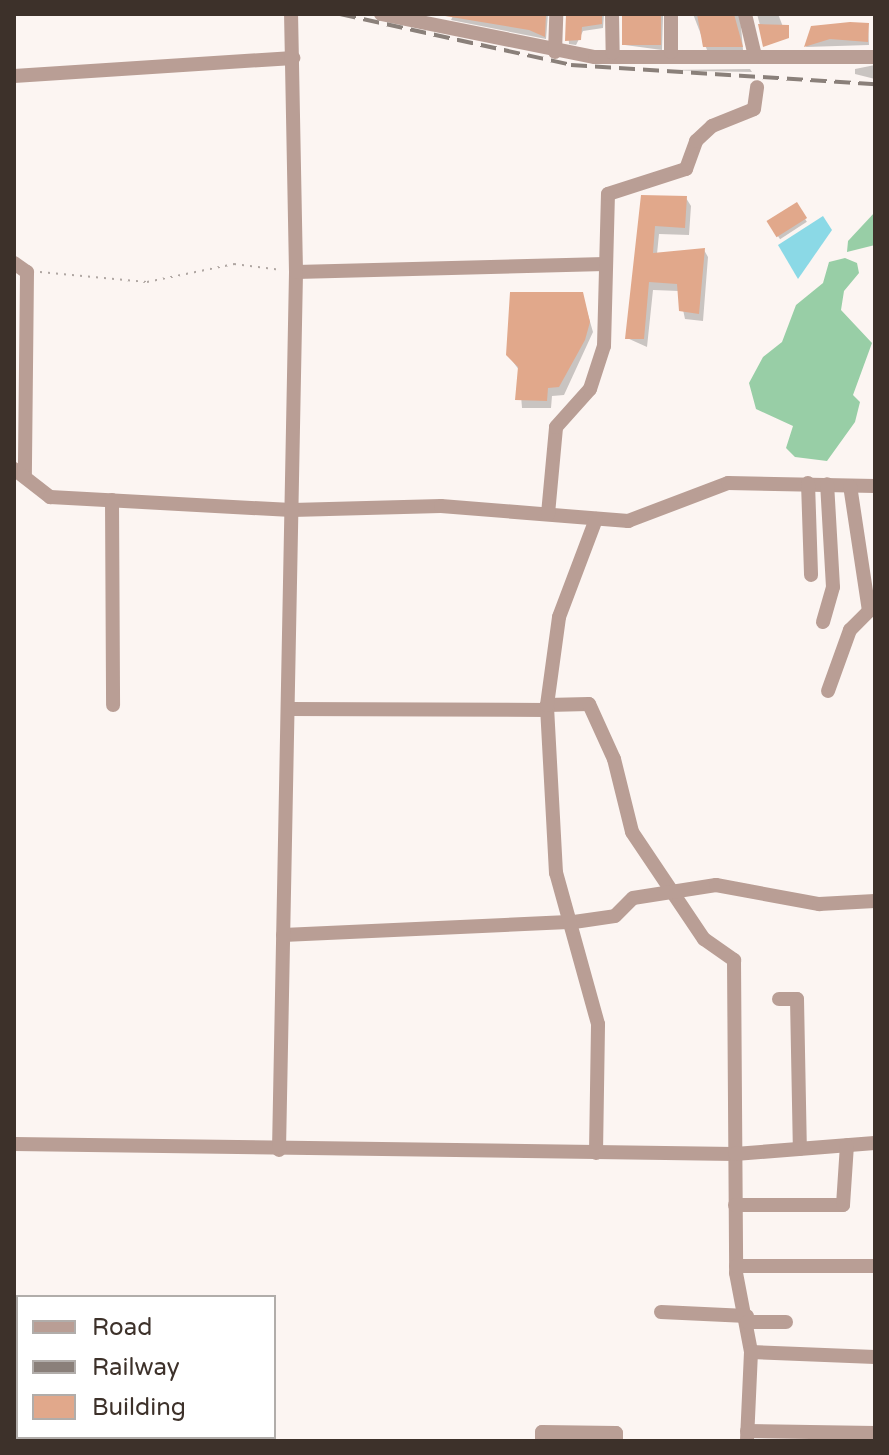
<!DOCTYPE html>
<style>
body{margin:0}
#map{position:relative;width:889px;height:1455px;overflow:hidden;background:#fcf5f2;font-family:"Varela Round",sans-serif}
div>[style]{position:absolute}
.forest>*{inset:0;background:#98cea6}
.water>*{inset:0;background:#8bd9e6}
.shadow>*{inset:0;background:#0003;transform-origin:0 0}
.building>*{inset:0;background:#e1a88b;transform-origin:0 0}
.path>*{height:2px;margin-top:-1px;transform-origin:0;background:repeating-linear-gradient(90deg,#b0a7a3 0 2px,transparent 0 8px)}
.minor>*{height:14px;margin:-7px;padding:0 7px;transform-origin:7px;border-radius:7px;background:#b99e95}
.rail>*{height:4px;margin-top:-2px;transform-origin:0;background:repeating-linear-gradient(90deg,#8a807a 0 16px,transparent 0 24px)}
span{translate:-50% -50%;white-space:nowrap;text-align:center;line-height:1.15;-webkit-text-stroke:6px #fff;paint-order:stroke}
.frame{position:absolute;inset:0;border:16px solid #3d312a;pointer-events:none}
.legend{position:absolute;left:16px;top:1295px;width:260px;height:144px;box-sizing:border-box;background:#fff;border:2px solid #b1adaa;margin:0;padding:10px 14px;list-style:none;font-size:24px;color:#3d312a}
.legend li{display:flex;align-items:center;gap:16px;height:40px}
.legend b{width:40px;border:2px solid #b1adaa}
</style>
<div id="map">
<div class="forest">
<div style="clip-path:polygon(875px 212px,875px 245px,847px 252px,848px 241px)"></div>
<div style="clip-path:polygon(845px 258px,857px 263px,859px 273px,844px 291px,841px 310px,872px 343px,853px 395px,860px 402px,855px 422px,827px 461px,795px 457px,786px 448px,793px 426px,756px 409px,749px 383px,763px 357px,782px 342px,796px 305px,823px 283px,829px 262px)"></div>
</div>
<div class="water">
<div style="clip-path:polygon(823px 216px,832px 230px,798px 279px,778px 245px)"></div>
</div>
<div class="shadow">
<div style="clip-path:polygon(454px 14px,548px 14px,546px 39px,451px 20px)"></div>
<div style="clip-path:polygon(567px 14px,604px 14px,603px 28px,583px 31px,576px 45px,569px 44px)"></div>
<div style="clip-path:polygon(642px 14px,663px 16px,662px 50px,625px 45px)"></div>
<div style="clip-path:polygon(693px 14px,740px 14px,743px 50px,707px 50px)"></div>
<div style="clip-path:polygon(757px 14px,778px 14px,787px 37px,765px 44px)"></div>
<div style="clip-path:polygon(868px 25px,869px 45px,806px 47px,813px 28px)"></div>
<div style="clip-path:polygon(875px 65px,875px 79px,855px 74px,855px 69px)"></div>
<div style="clip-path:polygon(667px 70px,750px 69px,752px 72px,699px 71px)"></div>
<div style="clip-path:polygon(643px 197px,686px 198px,691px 206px,689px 235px,659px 234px,657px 254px,704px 250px,708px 257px,703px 321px,685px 319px,679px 291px,653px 290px,647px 347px,627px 338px)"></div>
<div style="left:796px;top:205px;width:20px;height:32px;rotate:57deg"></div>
<div style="clip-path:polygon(582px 294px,593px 332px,564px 395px,552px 396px,551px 408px,522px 408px,519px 370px,508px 355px)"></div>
</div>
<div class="building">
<div style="clip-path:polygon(433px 14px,546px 14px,545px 37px,529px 30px)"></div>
<div style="clip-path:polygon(566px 14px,602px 14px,602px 24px,582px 27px,581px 40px,565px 41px)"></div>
<div style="left:622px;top:14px;width:39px;height:31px"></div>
<div style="clip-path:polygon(697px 14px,734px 14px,743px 47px,703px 47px)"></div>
<div style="clip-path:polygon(850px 22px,869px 23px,868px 42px,830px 39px,804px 47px,811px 26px)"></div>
<div style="clip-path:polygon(758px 24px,789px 25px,789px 38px,763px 47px)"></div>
<div style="clip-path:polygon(641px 195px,687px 196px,685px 228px,655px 226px,653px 253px,705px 248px,699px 314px,679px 311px,677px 284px,649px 282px,644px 339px,625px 339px)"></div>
<div style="left:797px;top:202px;width:19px;height:36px;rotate:58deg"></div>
<div style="clip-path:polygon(510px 292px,583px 292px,590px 322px,585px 340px,559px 387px,548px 388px,547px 401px,515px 400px,518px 367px,506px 355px)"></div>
</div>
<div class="path">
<div style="left:40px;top:272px;width:107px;rotate:5.3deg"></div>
<div style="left:147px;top:282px;width:89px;rotate:-11.7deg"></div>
<div style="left:234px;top:264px;width:48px;rotate:7.1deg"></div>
</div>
<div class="minor">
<div style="left:381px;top:14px;width:218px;rotate:11.4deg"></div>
<div style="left:595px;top:57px;width:280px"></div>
<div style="left:612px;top:14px;width:39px;rotate:89deg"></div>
<div style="left:671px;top:14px;width:38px;rotate:90deg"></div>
<div style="left:745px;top:14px;width:43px;rotate:76.6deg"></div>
<div style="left:555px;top:52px;width:38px;rotate:-88deg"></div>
<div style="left:14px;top:76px;width:280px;rotate:-3.7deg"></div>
<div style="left:14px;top:263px;width:16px;rotate:35deg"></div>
<div style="left:27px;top:272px;width:202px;rotate:90.6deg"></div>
<div style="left:296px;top:272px;width:309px;rotate:-1.5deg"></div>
<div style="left:14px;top:469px;width:46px;rotate:37.9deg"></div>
<div style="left:50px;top:497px;width:242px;rotate:3.1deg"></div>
<div style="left:292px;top:510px;width:149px;rotate:-1.5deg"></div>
<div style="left:441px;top:506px;width:188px;rotate:4.6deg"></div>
<div style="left:628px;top:521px;width:107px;rotate:-20.8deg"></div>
<div style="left:728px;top:483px;width:147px;rotate:1.2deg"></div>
<div style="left:808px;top:483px;width:92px;rotate:88.1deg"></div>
<div style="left:112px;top:500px;width:205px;rotate:89.7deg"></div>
<div style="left:548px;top:514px;width:87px;rotate:-84.7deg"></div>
<div style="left:556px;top:427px;width:51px;rotate:-48.2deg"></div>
<div style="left:590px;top:389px;width:45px;rotate:-72deg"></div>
<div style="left:604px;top:346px;width:152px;rotate:-88.5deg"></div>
<div style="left:608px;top:194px;width:82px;rotate:-17.8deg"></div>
<div style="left:686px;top:169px;width:30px;rotate:-70deg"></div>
<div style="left:696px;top:141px;width:22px;rotate:-43deg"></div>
<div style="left:712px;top:126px;width:45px;rotate:-22deg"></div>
<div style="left:754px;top:109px;width:22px;rotate:-82deg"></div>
<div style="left:823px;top:622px;width:36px;rotate:-74deg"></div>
<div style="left:833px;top:587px;width:103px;rotate:-93.3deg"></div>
<div style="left:828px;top:691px;width:65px;rotate:-70.2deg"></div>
<div style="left:850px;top:630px;width:27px;rotate:-45deg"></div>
<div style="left:869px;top:611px;width:126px;rotate:-98.6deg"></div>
<div style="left:547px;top:705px;width:42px;rotate:-1.4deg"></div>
<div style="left:589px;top:704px;width:60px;rotate:65.6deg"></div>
<div style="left:614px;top:759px;width:75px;rotate:76.1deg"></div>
<div style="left:632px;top:832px;width:129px;rotate:56.1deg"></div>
<div style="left:704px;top:939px;width:37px;rotate:35deg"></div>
<div style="left:734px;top:960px;width:313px;rotate:89.6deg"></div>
<div style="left:736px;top:1273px;width:80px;rotate:79.2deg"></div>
<div style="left:751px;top:1352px;width:89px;rotate:92.6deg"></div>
<div style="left:288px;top:709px;width:259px;rotate:0.2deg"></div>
<div style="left:283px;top:935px;width:291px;rotate:-2.6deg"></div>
<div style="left:574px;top:922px;width:41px;rotate:-8.3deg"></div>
<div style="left:615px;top:916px;width:25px;rotate:-45deg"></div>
<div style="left:633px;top:898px;width:84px;rotate:-8.9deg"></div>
<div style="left:716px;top:885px;width:105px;rotate:10.5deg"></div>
<div style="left:819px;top:904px;width:56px;rotate:-3.1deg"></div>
<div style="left:779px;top:999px;width:18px"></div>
<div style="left:797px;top:999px;width:150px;rotate:88.9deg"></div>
<div style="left:14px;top:1144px;width:721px;rotate:0.79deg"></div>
<div style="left:735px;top:1154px;width:140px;rotate:-4.5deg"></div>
<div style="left:279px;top:1150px;width:878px;rotate:-88.89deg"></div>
<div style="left:296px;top:272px;width:258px;rotate:-91.1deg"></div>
<div style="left:596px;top:1153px;width:129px;rotate:-89.1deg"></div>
<div style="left:598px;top:1024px;width:157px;rotate:-105.5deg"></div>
<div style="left:556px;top:873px;width:168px;rotate:-93.1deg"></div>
<div style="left:547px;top:705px;width:89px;rotate:-82.2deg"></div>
<div style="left:559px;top:617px;width:105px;rotate:-69.3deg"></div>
<div style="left:735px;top:1205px;width:108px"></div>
<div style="left:843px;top:1205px;width:60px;rotate:-86.2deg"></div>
<div style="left:736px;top:1266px;width:139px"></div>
<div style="left:661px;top:1312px;width:86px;rotate:2.7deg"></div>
<div style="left:747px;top:1322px;width:39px"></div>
<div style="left:751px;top:1352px;width:124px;rotate:2.3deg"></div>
<div style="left:747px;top:1431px;width:128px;rotate:0.9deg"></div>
<div style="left:542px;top:1441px;width:9px;rotate:-90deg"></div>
<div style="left:542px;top:1432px;width:74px;rotate:0.8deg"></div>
<div style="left:616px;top:1433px;width:8px;rotate:90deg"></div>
</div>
<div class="rail">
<div style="left:340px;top:14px;width:237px;rotate:12.4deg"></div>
<div style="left:571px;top:65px;width:305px;rotate:3.6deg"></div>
</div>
<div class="frame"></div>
<ul class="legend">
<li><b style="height:10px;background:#b99e95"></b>Road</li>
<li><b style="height:10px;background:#8a807a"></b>Railway</li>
<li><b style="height:22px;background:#e1a88b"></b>Building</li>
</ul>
</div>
